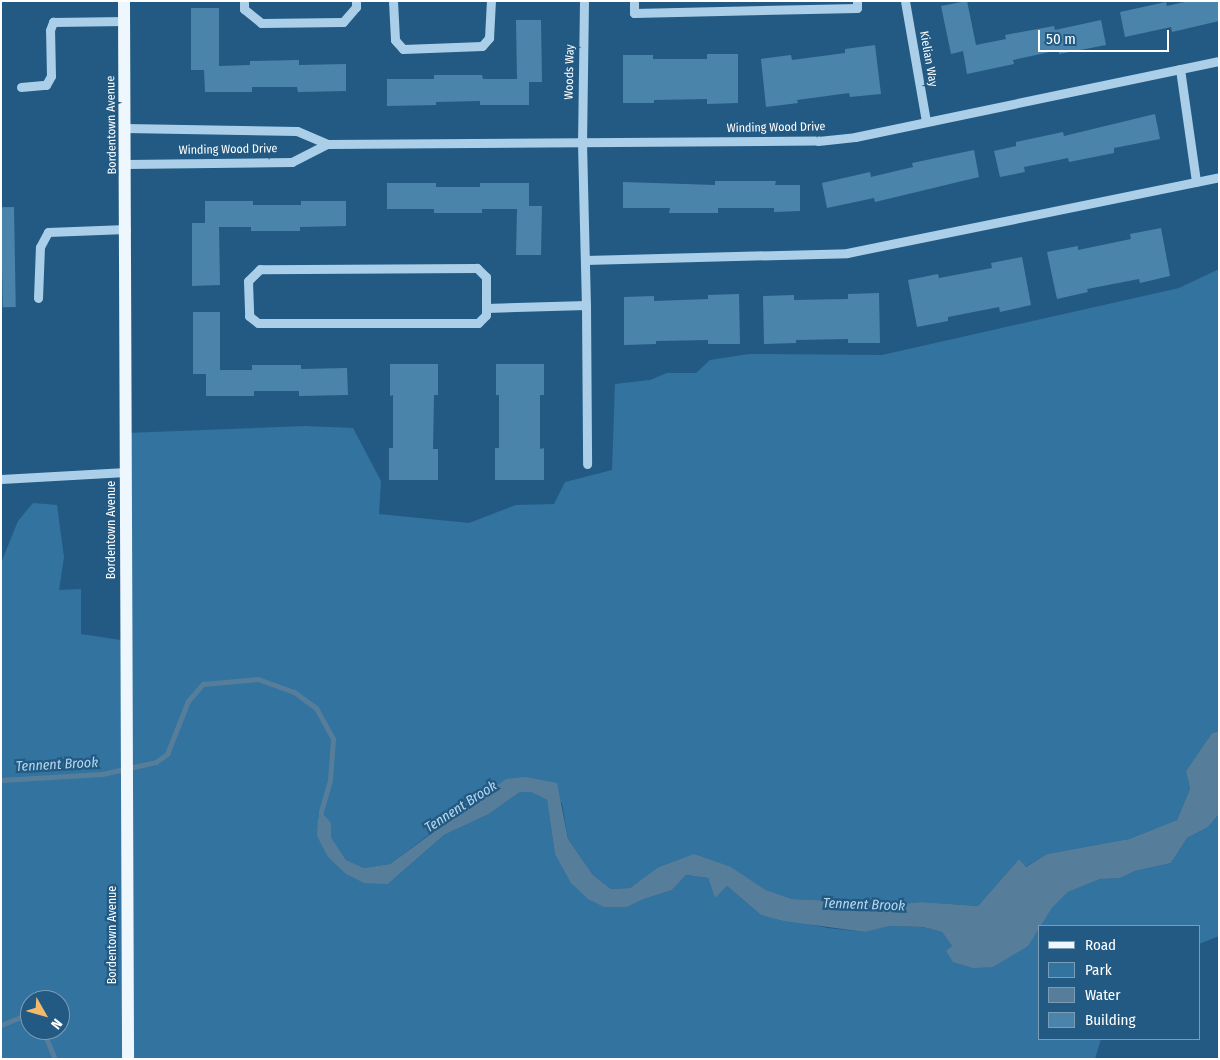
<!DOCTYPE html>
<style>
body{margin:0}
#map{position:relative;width:1220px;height:1060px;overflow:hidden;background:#235a83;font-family:"Fira Sans Condensed",sans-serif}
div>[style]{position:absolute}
.green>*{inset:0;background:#33739f}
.water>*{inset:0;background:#567e9a}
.stream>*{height:5px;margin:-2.5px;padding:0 2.5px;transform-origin:2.5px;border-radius:2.5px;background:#567e9a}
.building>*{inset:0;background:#4b84ab;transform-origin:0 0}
.minor>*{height:9px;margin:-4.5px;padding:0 4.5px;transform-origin:4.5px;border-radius:4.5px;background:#abcfe8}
.major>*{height:12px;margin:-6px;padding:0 6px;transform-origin:6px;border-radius:6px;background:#eef6fe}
span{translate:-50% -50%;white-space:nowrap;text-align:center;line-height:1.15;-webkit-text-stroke:4.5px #235a83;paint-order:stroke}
.street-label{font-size:12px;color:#fff}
.water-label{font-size:14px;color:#b7d8ef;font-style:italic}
.frame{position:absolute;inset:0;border:2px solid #fff;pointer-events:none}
.legend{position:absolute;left:1038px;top:925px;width:162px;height:115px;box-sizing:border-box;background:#235a83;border:1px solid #7b9cb5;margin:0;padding:6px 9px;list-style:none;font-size:15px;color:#fff}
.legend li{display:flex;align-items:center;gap:10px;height:25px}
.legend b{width:25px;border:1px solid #7b9cb5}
.north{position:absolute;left:20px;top:990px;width:50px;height:50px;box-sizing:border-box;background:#235a83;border:1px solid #7b9cb5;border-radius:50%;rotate:128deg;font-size:14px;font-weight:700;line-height:20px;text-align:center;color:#fff}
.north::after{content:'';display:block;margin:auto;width:18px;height:22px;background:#f3ba6e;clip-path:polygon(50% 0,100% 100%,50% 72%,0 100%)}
.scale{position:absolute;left:1038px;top:30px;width:131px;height:22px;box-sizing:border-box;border:2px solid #fff;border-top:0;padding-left:6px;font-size:15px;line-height:18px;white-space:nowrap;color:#fff;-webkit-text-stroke:4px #235a83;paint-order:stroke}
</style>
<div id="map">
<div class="green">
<div style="clip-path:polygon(evenodd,1219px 269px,1219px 731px,1212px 733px,1186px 771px,1190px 789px,1177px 820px,1129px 839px,1047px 854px,1025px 867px,1019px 859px,978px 906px,921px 902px,902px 904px,792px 899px,766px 890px,731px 867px,657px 868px,630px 888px,611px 889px,593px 875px,568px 839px,562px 803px,526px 777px,467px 806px,390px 864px,364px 868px,346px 860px,331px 837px,328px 857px,388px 884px,444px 835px,489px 814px,520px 792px,531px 792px,547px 800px,555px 854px,627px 907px,644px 899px,672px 890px,686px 875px,708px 878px,715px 897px,727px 886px,761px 915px,828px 928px,865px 932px,890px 926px,922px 927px,942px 932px,952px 946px,993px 967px,1027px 946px,1039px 928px,1039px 1039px,1101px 1039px,1095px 1059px,1px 1059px,1px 563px,18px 521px,33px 503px,57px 505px,64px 557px,59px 590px,81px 589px,81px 634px,127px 641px,126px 433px,305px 426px,353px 428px,381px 481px,379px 514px,469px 523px,516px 505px,554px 504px,565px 482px,612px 470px,615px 384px,650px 380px,667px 373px,696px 373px,710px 360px,749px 354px,882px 355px,1179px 288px,1219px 269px,30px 1000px,60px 1000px,60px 1030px,30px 1030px,30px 1000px)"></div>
<div style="clip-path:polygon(1219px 814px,1219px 936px,1199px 944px,1199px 926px,1040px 926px,1052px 908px,1068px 892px,1100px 879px,1120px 878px,1135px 871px,1171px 863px,1187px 838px,1208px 827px)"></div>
</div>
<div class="water">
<div style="clip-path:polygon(1219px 731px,1219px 814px,1208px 827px,1187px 838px,1171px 863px,1135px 871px,1120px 878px,1100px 879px,1068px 892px,1052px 908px,1028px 946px,993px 967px,973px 968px,953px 962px,946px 951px,952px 946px,942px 932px,923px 927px,890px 926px,865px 932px,784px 921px,761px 915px,727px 886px,715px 898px,708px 878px,686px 875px,672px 890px,644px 899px,627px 907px,604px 907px,588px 899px,571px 883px,555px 854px,547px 800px,531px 792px,520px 792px,489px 814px,444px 835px,388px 884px,364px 883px,346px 874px,328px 857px,317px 836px,318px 819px,325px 816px,331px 823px,331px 837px,346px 860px,364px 868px,390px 864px,506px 779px,526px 777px,557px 783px,568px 839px,593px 875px,611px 889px,630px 888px,657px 868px,694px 854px,731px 867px,766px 890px,792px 899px,902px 904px,921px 902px,978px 906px,1019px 859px,1026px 867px,1047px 854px,1129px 839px,1177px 820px,1190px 789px,1186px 771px,1212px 733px)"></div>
</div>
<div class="stream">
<div style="left:1px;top:780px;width:101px;rotate:-3.4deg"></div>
<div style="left:102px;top:774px;width:55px;rotate:-12.5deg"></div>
<div style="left:156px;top:762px;width:14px;rotate:-36deg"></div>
<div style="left:167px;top:754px;width:57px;rotate:-68.4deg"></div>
<div style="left:188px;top:701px;width:23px;rotate:-49deg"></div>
<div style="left:203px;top:684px;width:55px;rotate:-5.2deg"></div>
<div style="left:258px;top:679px;width:38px;rotate:20deg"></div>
<div style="left:294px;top:692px;width:27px;rotate:36deg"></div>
<div style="left:316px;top:708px;width:35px;rotate:61deg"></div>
<div style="left:333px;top:739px;width:41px;rotate:94.2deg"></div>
<div style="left:330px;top:780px;width:32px;rotate:106deg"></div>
<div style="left:321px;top:811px;width:13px;rotate:90deg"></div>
<div style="left:58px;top:1000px;width:2px;rotate:-27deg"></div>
<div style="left:1px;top:1025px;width:31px;rotate:-22deg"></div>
<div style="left:43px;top:1030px;width:31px;rotate:68deg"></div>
</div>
<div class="building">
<div style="clip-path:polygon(967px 1px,976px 45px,1006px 39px,1005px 35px,1054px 26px,1055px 30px,1101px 20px,1106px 45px,1059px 54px,1059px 50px,1013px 60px,1014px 64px,967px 74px,963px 51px,951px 54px,941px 6px)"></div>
<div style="clip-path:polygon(1189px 1px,1219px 1px,1219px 21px,1172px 32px,1171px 27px,1125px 37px,1120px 12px,1166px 2px,1167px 6px)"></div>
<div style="clip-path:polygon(191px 8px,219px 8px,219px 66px,250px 65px,250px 61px,299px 60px,299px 65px,346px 64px,346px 91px,298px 92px,297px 87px,252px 87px,252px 92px,205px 92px,204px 70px,191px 70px)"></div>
<div style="clip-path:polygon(516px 20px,541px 20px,542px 82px,529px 82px,529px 105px,480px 105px,480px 101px,436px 102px,436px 105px,387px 106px,387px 79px,434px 79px,434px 75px,482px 75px,483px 79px,517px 79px)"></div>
<div style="clip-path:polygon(875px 45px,881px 94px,850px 97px,849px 93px,797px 100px,798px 103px,766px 107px,761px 59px,791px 55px,792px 60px,845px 53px,845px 49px)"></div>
<div style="clip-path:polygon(707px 54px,738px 54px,738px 103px,707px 104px,707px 99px,654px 100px,654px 103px,623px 103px,623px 55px,653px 55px,653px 59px,707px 59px)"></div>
<div style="clip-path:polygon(1155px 114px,1160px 139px,1114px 148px,1114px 153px,1069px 162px,1068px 158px,1024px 167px,1025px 172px,1000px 177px,994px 151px,1016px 146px,1016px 142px,1063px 132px,1064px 136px)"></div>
<div style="clip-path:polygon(974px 150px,979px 177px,875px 202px,874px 198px,827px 208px,822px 183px,870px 172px,871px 177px,913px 167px,912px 163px)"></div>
<div style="clip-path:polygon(715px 181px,776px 181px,775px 185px,800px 185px,800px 211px,774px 212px,774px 208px,718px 208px,718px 213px,669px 213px,670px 208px,623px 208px,623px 182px,715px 185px)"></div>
<div style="clip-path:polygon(387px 183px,436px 183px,436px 187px,480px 187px,480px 183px,529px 183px,529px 206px,542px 206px,541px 255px,516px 255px,517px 209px,482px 209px,482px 213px,434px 213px,434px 209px,387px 209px)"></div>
<div style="clip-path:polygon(205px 201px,253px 201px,253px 205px,301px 205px,301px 201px,346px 201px,346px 226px,300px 227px,300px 231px,251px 231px,251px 227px,219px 227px,220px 285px,192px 286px,192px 223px,205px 223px)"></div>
<div style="left:14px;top:207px;width:100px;height:13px;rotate:89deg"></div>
<div style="clip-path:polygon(1161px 228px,1170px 276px,1140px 283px,1139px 279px,1087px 289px,1088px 292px,1057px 299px,1047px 252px,1078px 246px,1078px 250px,1131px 239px,1130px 234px)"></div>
<div style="clip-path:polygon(1022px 257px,1031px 305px,1000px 312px,999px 307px,948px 317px,948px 321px,917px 327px,908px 280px,938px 274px,939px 278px,992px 268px,991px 263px)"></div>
<div style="clip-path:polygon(879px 293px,880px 343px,848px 343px,848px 339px,796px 340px,796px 343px,764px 344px,763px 296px,794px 295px,794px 300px,848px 299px,848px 294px)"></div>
<div style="clip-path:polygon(739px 294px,740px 344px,708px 344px,708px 340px,656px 341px,656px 344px,624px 345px,624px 297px,654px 296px,654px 301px,708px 299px,708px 295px)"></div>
<div style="clip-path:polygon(193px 312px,220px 312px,220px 370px,252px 370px,252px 365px,301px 365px,301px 369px,347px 368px,348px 395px,299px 396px,299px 391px,254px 391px,254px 396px,206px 396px,206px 374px,193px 374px)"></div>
<div style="clip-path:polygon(390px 364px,438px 364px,438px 395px,434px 395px,433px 449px,438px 449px,438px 480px,389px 480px,389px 448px,393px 448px,393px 395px,390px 396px)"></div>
<div style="clip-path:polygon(496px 364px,544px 364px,544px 395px,540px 395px,540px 449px,544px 448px,544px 480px,495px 480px,495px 448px,499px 448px,499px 395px,496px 395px)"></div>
</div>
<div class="minor">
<div style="left:244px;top:1px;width:8px;rotate:90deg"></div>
<div style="left:244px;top:9px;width:22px;rotate:39deg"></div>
<div style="left:261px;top:23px;width:82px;rotate:-0.7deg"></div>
<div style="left:343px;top:22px;width:20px;rotate:-49deg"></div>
<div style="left:356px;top:7px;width:6px;rotate:-90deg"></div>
<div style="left:393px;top:1px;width:39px;rotate:87deg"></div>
<div style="left:395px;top:40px;width:12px;rotate:48deg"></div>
<div style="left:403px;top:49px;width:79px;rotate:-2.2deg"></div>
<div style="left:482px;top:46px;width:11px;rotate:-49deg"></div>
<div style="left:489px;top:38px;width:37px;rotate:-87deg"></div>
<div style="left:584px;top:1px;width:142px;rotate:90.8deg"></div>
<div style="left:582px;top:143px;width:162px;rotate:88.6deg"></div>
<div style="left:586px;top:305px;width:159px;rotate:89.6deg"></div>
<div style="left:634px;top:1px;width:12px;rotate:90deg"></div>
<div style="left:634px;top:13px;width:223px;rotate:-1.3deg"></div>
<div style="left:857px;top:8px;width:7px;rotate:-90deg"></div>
<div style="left:905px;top:1px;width:122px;rotate:80.1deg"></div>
<div style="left:1180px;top:69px;width:114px;rotate:81.9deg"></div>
<div style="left:21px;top:87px;width:25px;rotate:-5deg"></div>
<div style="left:46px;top:85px;width:10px;rotate:-61deg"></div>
<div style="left:51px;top:76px;width:46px;rotate:-91.2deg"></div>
<div style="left:50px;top:30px;width:9px;rotate:-69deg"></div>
<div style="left:53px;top:22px;width:72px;rotate:-0.8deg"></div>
<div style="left:125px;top:128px;width:172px;rotate:1deg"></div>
<div style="left:297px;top:131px;width:33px;rotate:23deg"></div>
<div style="left:327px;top:144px;width:39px;rotate:153deg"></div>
<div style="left:292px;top:162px;width:166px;rotate:179.3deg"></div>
<div style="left:327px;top:144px;width:491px;rotate:-0.4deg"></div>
<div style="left:818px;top:141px;width:37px;rotate:-6deg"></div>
<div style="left:855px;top:137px;width:372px;rotate:-11.8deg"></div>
<div style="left:585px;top:260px;width:262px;rotate:-1.5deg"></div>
<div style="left:847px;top:253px;width:380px;rotate:-11.5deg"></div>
<div style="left:38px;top:298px;width:51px;rotate:-87.8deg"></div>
<div style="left:40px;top:247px;width:17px;rotate:-62deg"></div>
<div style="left:48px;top:232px;width:78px;rotate:-2.2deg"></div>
<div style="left:486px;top:308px;width:31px;rotate:-90deg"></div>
<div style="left:486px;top:277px;width:13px;rotate:-135deg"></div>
<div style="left:477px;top:268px;width:217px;rotate:179.7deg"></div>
<div style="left:260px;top:269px;width:17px;rotate:135deg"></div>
<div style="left:248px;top:281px;width:35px;rotate:88deg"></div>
<div style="left:249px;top:316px;width:11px;rotate:38deg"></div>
<div style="left:258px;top:323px;width:220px"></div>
<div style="left:478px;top:323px;width:11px;rotate:-45deg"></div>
<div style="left:486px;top:315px;width:7px;rotate:-90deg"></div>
<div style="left:486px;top:308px;width:100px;rotate:-1.7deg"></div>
<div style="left:1px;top:479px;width:125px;rotate:-3.2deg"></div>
</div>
<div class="major">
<div style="left:124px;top:1px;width:1058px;rotate:89.78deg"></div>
</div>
<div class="street-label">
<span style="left:928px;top:59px;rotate:80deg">Kielian Way</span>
<span style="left:570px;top:72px;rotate:-89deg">Woods Way</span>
<span style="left:112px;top:125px;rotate:-91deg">Bordentown Avenue</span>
<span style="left:776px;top:128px;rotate:-1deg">Winding Wood Drive</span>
<span style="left:228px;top:150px;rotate:-1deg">Winding Wood Drive</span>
<span style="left:112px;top:530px;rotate:-90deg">Bordentown Avenue</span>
<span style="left:113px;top:935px;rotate:-90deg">Bordentown Avenue</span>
</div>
<div class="water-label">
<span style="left:57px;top:765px;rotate:-3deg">Tennent Brook</span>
<span style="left:461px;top:807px;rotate:-33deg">Tennent Brook</span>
<span style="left:864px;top:905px;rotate:2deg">Tennent Brook</span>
</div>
<div class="frame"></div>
<ul class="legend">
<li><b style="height:6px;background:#eef6fe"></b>Road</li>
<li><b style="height:14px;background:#33739f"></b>Park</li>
<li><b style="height:14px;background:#567e9a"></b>Water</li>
<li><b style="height:14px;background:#4b84ab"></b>Building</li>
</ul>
<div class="north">N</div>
<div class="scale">50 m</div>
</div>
